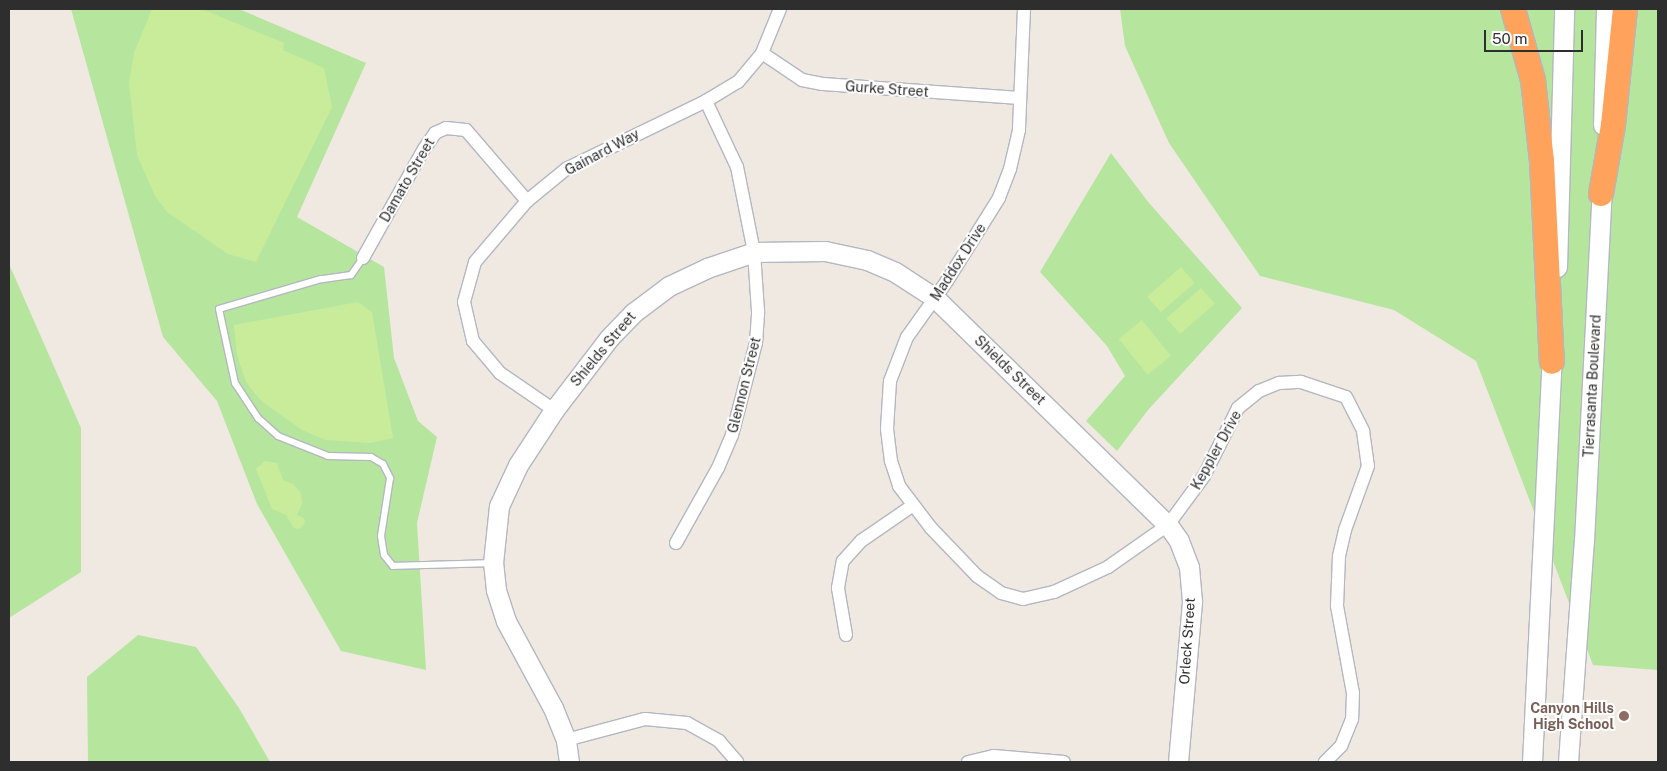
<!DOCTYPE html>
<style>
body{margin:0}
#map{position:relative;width:1667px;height:771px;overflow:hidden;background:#efe9e1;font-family:"Public Sans",sans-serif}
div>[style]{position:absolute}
.green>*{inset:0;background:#b6e59e}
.pitch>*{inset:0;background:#c9ec9a;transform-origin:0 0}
.roads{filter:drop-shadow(1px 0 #b4b7c1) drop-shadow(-1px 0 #b4b7c1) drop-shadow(0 1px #b4b7c1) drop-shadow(0 -1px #b4b7c1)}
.lane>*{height:6px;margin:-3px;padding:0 3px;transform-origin:3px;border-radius:3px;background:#fff}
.street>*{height:12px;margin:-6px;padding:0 6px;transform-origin:6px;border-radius:6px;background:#fff}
.secondary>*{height:19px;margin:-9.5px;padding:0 9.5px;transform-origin:9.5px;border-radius:9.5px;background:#fff}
.highway>*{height:24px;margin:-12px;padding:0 12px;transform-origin:12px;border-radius:12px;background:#ffa35c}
.dots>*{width:14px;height:14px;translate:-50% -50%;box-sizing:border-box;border:2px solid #fff;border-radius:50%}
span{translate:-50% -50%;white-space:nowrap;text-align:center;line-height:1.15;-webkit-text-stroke:4px #fff;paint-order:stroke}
.street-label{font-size:14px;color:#2e2e2e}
.education-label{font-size:14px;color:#785e54;font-weight:700}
.right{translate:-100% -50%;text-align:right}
.frame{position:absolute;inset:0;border:10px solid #2e2e2e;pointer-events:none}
.scale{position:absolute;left:1484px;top:30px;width:99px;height:22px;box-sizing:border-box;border:2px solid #2e2e2e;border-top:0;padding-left:6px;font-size:15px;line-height:18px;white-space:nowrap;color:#2e2e2e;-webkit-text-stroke:4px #fff;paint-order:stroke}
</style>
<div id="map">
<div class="green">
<div style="clip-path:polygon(71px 9px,239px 9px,366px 63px,297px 217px,384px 267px,394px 358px,418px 421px,437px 437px,417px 523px,426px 670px,341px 651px,257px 504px,217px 401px,163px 337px)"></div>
<div style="clip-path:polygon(1120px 9px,1658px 9px,1658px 670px,1593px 665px,1476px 361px,1394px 310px,1260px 276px,1169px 143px,1125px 46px)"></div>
<div style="clip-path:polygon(1111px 153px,1149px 203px,1242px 308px,1148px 410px,1117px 451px,1086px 421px,1125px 376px,1107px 346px,1040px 272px)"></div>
<div style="clip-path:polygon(9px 264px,81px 428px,81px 572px,9px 618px)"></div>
<div style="clip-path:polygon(138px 635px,196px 647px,239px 708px,270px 762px,88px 762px,87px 677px)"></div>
</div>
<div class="pitch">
<div style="clip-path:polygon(152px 9px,202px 9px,284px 43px,283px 50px,324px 68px,332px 107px,256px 262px,228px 254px,167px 212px,155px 196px,137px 155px,129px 83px,134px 53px)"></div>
<div style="left:1181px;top:267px;width:21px;height:45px;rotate:49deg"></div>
<div style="left:1201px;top:288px;width:21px;height:46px;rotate:49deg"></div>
<div style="clip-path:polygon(358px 302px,372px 312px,393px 438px,370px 443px,326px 440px,302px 430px,260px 400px,246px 382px,237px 355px,234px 325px)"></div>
<div style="left:1142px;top:320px;width:46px;height:30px;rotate:51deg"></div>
<div style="clip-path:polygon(265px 461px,277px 463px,283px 480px,293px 484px,301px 493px,302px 504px,297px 515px,304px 518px,305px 523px,299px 529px,294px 528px,286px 515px,272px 509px,256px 469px)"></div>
</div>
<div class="roads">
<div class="lane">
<div style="left:363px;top:258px;width:21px;rotate:125deg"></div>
<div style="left:351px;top:275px;width:30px;rotate:172deg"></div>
<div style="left:321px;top:279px;width:106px;rotate:163.6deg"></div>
<div style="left:219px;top:309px;width:76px;rotate:77.8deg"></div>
<div style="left:235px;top:383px;width:42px;rotate:56.7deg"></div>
<div style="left:258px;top:418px;width:27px;rotate:42deg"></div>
<div style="left:278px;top:436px;width:54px;rotate:21.8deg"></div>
<div style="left:328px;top:456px;width:43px;rotate:1.3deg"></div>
<div style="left:371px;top:457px;width:14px;rotate:30deg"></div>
<div style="left:383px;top:464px;width:16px;rotate:63deg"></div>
<div style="left:390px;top:478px;width:59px;rotate:98.8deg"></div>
<div style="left:381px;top:536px;width:19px;rotate:81deg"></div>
<div style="left:384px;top:555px;width:14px;rotate:51deg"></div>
<div style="left:393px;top:566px;width:99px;rotate:-1.7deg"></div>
</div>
<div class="street">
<div style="left:1024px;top:9px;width:121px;rotate:92.4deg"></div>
<div style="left:1019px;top:130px;width:40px;rotate:103deg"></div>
<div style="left:1010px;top:169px;width:31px;rotate:111deg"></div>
<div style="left:999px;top:198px;width:98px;rotate:122.1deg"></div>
<div style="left:947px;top:281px;width:69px;rotate:125.5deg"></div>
<div style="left:907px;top:337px;width:47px;rotate:111.1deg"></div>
<div style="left:890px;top:381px;width:48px;rotate:93.6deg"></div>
<div style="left:887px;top:429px;width:32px;rotate:83deg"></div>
<div style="left:891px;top:461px;width:26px;rotate:72deg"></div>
<div style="left:899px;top:486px;width:53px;rotate:52.7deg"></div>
<div style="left:931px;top:528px;width:66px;rotate:46.2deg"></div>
<div style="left:977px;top:576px;width:29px;rotate:35deg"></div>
<div style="left:1001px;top:593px;width:23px;rotate:15deg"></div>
<div style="left:1023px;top:599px;width:32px;rotate:-13deg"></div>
<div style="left:1054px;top:592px;width:60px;rotate:-24.8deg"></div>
<div style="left:1108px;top:567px;width:73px;rotate:-35deg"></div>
<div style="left:1168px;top:525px;width:61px;rotate:-53.7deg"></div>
<div style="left:1204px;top:476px;width:76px;rotate:-63.4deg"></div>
<div style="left:1238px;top:408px;width:27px;rotate:-39deg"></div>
<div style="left:1259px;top:391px;width:22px;rotate:-22deg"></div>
<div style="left:1279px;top:383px;width:22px;rotate:-3deg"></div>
<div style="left:1301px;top:382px;width:47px;rotate:18.4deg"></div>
<div style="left:1346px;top:397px;width:38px;rotate:63deg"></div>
<div style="left:1363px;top:431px;width:35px;rotate:82deg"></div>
<div style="left:1368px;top:466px;width:68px;rotate:109.8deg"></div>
<div style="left:1345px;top:530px;width:27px;rotate:103deg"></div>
<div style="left:1339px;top:556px;width:50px;rotate:92.3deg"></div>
<div style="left:1337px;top:606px;width:88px;rotate:79.6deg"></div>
<div style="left:1353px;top:693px;width:26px;rotate:92deg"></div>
<div style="left:1352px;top:719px;width:29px;rotate:112deg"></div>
<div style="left:1341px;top:746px;width:23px;rotate:135deg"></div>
<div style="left:762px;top:53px;width:48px;rotate:34deg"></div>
<div style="left:802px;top:80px;width:21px;rotate:11deg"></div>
<div style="left:823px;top:84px;width:197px;rotate:4.1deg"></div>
<div style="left:363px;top:258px;width:125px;rotate:-60.8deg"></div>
<div style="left:424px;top:149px;width:19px;rotate:-55deg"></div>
<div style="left:435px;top:133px;width:12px;rotate:-24deg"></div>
<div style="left:446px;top:128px;width:20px;rotate:6deg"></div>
<div style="left:466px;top:130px;width:94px;rotate:49.3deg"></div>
<div style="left:554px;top:410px;width:65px;rotate:-145.6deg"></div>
<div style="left:500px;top:373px;width:42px;rotate:-130.2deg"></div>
<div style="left:473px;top:341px;width:40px;rotate:-103deg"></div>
<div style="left:464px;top:302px;width:41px;rotate:-74.6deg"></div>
<div style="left:475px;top:262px;width:80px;rotate:-49.6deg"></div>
<div style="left:527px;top:201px;width:50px;rotate:-39.4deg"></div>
<div style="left:566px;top:169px;width:156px;rotate:-25.9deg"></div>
<div style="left:706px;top:101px;width:37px;rotate:-31deg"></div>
<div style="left:738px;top:82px;width:38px;rotate:-50deg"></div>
<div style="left:762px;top:53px;width:48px;rotate:-67.8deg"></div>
<div style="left:676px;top:543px;width:86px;rotate:-60.8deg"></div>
<div style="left:718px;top:468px;width:36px;rotate:-67deg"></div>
<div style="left:732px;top:435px;width:95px;rotate:-75.4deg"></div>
<div style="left:756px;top:343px;width:32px;rotate:-86deg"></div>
<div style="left:758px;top:311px;width:59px;rotate:-93.9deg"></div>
<div style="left:754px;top:252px;width:87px;rotate:-101.3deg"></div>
<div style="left:737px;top:167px;width:73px;rotate:-115.2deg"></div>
<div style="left:846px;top:635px;width:48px;rotate:-99.7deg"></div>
<div style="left:838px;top:588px;width:27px;rotate:-80deg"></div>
<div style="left:843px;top:561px;width:27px;rotate:-48deg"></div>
<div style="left:861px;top:541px;width:62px;rotate:-34.5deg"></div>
<div style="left:566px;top:740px;width:82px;rotate:-14.9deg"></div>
<div style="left:645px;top:719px;width:42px;rotate:5.4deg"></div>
<div style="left:687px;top:723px;width:37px;rotate:29deg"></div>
<div style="left:719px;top:741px;width:28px;rotate:49deg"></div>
<div style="left:968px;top:762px;width:27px;rotate:-13deg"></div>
<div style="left:994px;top:756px;width:70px;rotate:4.9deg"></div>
</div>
<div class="secondary">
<div style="left:1603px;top:125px;width:116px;rotate:-88.5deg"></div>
<div style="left:1557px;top:267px;width:258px;rotate:-88.4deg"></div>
<div style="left:569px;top:762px;width:22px;rotate:-98deg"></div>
<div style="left:566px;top:740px;width:35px;rotate:-112deg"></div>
<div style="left:553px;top:708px;width:99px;rotate:-118.4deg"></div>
<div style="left:506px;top:621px;width:33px;rotate:-108deg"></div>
<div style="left:496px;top:590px;width:27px;rotate:-96deg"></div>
<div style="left:493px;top:563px;width:57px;rotate:-84deg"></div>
<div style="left:499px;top:506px;width:45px;rotate:-65.1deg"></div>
<div style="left:518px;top:465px;width:66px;rotate:-56.8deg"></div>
<div style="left:554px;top:410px;width:91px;rotate:-52.6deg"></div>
<div style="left:609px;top:338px;width:35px;rotate:-46deg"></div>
<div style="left:633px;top:313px;width:45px;rotate:-36.9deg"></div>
<div style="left:669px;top:286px;width:42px;rotate:-25.3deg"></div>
<div style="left:707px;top:268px;width:50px;rotate:-18.8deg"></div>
<div style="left:754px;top:252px;width:71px;rotate:-0.8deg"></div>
<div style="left:825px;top:251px;width:43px;rotate:12.1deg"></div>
<div style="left:867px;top:260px;width:30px;rotate:23deg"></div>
<div style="left:895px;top:272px;width:48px;rotate:33deg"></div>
<div style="left:935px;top:298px;width:325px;rotate:44.3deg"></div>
<div style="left:1168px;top:525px;width:19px;rotate:55deg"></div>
<div style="left:1179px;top:541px;width:28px;rotate:69deg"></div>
<div style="left:1189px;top:567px;width:35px;rotate:85deg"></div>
<div style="left:1192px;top:602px;width:161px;rotate:95deg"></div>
<div style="left:1532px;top:762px;width:412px;rotate:-87.2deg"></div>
<div style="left:1568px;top:762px;width:222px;rotate:-85.9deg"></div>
<div style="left:1584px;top:541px;width:361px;rotate:-87.1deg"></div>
</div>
<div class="highway">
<div style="left:1513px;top:9px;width:74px;rotate:74.3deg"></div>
<div style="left:1533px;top:80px;width:81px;rotate:83.7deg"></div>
<div style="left:1542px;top:161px;width:201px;rotate:87.2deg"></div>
<div style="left:1601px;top:194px;width:70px;rotate:-80.1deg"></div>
<div style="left:1613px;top:125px;width:117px;rotate:-84.1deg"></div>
</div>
</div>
<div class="dots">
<div style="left:1624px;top:716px;background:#8d6e63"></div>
</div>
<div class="street-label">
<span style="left:887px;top:89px;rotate:4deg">Gurke Street</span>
<span style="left:602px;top:152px;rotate:-28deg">Gainard Way</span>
<span style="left:407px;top:180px;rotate:-60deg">Damato Street</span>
<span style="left:958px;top:262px;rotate:-57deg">Maddox Drive</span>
<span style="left:603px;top:349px;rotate:-50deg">Shields Street</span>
<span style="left:1010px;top:370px;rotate:44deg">Shields Street</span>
<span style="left:744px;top:385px;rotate:-76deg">Glennon Street</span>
<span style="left:1592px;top:386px;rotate:-87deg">Tierrasanta Boulevard</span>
<span style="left:1216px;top:450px;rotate:-61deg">Keppler Drive</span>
<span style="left:1187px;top:641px;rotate:-86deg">Orleck Street</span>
</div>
<div class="education-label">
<span class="right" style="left:1614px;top:716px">Canyon Hills<br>High School</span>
</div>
<div class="frame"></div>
<div class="scale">50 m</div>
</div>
